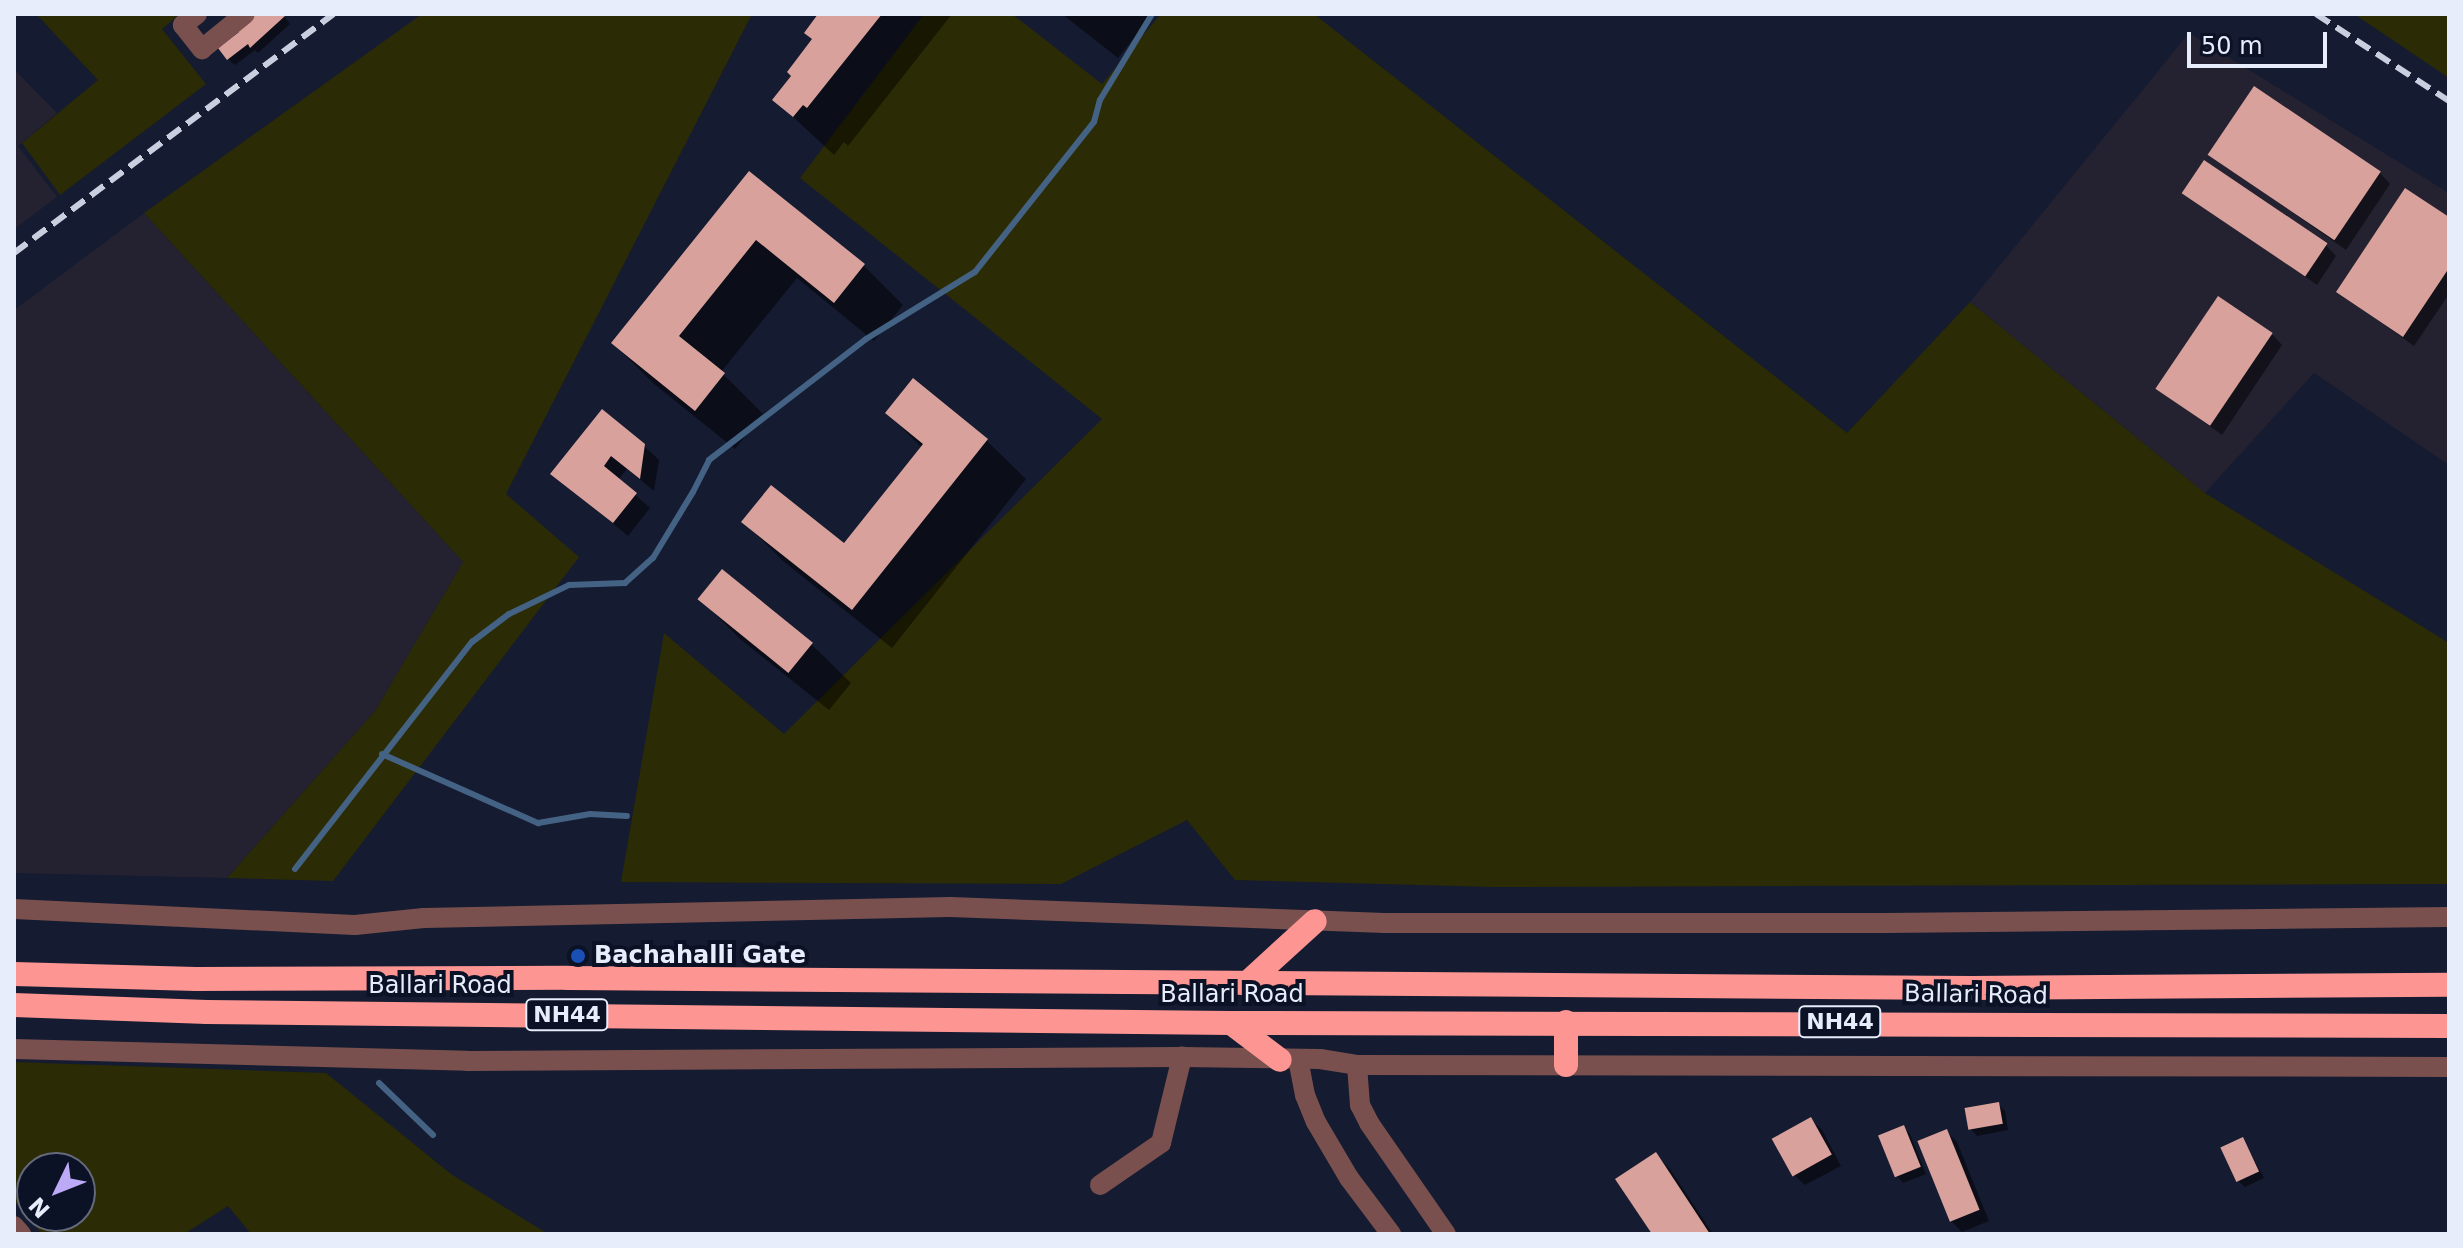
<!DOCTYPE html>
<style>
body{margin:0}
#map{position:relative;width:2463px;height:1248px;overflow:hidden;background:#151b30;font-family:"DejaVu Sans",sans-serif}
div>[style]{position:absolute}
.industrial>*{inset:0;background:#242131}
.green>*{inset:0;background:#2b2b05}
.shadow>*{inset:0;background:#0007}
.stream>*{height:6px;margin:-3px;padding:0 3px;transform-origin:3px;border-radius:3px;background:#446284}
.building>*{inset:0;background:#d8a19b;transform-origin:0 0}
.minor>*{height:20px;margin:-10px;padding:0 10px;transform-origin:10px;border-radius:10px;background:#79504e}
.highway>*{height:24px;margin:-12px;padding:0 12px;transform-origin:12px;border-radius:12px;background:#fd9592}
.rail>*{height:6px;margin-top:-3px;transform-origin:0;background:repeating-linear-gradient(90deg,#cacfdf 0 16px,transparent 0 24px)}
.dots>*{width:22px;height:22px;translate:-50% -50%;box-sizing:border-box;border:4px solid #0c1226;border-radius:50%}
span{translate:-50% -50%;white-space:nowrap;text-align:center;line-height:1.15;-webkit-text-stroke:8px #0c1226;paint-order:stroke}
.shield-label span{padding:2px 6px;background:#0c1226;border:2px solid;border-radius:6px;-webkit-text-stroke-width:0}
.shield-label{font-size:22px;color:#e8edfc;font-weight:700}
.poi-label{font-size:24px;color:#e8edfc;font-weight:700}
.left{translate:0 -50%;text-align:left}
.street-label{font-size:24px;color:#e8edfc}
.frame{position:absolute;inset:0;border:16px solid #e8edfc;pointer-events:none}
.north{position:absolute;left:16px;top:1152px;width:80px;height:80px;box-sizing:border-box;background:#0c1226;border:2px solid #646a7c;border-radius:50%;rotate:227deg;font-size:22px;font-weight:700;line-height:32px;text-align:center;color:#e8edfc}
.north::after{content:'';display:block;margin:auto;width:28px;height:36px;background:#bcaaf6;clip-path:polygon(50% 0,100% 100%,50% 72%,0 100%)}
.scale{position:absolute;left:2187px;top:32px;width:140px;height:36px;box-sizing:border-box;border:4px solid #e8edfc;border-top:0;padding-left:10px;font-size:24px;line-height:28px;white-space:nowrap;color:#e8edfc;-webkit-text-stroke:6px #0c1226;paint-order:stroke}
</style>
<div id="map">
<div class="industrial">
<div style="clip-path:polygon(2189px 33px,2449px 193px,2449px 465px,2314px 373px,2205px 493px,1970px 302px)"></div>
<div style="clip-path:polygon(14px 69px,57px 113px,18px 146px,57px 197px,14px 229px)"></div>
<div style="clip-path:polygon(144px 213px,463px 562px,375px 711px,227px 878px,14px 873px,14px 310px)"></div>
</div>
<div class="green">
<div style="clip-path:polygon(36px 14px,180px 14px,162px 29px,206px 84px,60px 195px,22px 143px,98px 80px)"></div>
<div style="clip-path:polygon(422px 14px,752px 14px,506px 494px,579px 557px,333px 881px,227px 878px,375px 711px,463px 562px,144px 213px)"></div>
<div style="clip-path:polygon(924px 14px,1012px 14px,1102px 84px,1161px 14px,1314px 14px,1847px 433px,1970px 302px,2205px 493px,2449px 643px,2449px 884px,1492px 887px,1235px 880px,1187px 820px,1061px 884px,621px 882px,664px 633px,784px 734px,1102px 419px,800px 178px)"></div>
<div style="clip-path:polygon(2354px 14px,2449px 14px,2449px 78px)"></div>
<div style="clip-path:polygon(evenodd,14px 1062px,326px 1073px,451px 1174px,548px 1234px,251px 1234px,228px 1206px,184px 1234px,42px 1234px,14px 1201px,14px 1062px,32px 1168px,80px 1168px,80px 1216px,32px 1216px,32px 1168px)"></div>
</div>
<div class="shadow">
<div style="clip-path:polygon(253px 14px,260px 19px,266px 14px,283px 14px,290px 24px,258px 53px,255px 50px,235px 65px,228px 59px)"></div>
<div style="clip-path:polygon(821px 14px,952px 14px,848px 146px,844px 142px,834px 155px,775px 100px,814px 40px)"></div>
<div style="clip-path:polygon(1062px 14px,1153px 14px,1118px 58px)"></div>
<div style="clip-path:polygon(2210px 155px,2380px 173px,2390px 184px,2346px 250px)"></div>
<div style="clip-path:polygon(749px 174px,864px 266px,903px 305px,874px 341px,797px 278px,721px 372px,763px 414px,735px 449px,653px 383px,613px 343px)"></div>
<div style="clip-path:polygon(2184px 193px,2326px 245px,2336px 256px,2317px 285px)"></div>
<div style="clip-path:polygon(2449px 219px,2449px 294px,2414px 346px,2338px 292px)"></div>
<div style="clip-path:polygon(2272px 334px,2282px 345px,2222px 435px,2158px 389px)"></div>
<div style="clip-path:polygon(887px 413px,986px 440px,1026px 479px,892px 648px,783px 561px,744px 522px,844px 546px,922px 448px)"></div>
<div style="clip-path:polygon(644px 446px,659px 460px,654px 491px,627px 469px,618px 480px,650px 508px,628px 536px,553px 473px)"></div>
<div style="clip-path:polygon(700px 599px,811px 644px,851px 683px,829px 710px,740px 639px)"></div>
<div style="clip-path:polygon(1998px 1104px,2005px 1111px,2008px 1130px,1977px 1136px,1971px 1129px)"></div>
<div style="clip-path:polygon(1811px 1120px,1822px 1130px,1841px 1166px,1805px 1185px,1794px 1175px)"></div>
<div style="clip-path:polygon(1904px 1128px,1910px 1134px,1926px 1174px,1903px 1183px,1897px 1176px)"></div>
<div style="clip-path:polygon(1946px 1131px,1957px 1142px,1989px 1221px,1962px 1232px,1951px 1221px)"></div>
<div style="clip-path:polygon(2243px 1139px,2264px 1178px,2245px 1187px,2238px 1181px)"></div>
<div style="clip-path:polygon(1656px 1155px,1670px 1169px,1713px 1234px,1654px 1234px)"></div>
</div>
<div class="stream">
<div style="left:382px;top:754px;width:171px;rotate:23.9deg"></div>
<div style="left:538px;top:823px;width:53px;rotate:-9.8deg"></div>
<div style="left:590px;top:814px;width:37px;rotate:3deg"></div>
<div style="left:295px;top:869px;width:288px;rotate:-52.1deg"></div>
<div style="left:472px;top:642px;width:46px;rotate:-37.1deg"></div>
<div style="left:509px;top:614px;width:67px;rotate:-25.8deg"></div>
<div style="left:569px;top:585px;width:56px;rotate:-2deg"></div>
<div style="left:625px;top:583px;width:38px;rotate:-42deg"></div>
<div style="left:653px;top:558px;width:77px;rotate:-58.8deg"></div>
<div style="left:693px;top:492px;width:36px;rotate:-63deg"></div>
<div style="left:709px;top:460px;width:198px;rotate:-37.6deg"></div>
<div style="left:866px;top:339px;width:128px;rotate:-31.6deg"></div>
<div style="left:975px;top:272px;width:191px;rotate:-51.6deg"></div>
<div style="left:1094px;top:122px;width:23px;rotate:-75deg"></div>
<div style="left:1100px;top:100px;width:100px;rotate:-58.8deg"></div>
<div style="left:379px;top:1083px;width:75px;rotate:43.9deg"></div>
</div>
<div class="building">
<div style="clip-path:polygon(250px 14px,285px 16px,250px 48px,248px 44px,227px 60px,218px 48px,239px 32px,234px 26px)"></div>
<div style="clip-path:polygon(818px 14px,882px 14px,807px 108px,803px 105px,793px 117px,772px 100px,791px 76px,787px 72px,812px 39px,804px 33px)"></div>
<div style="left:2254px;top:86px;width:153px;height:83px;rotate:34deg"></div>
<div style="left:2204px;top:160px;width:149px;height:40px;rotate:34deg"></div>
<div style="clip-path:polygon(749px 171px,865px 264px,834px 303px,756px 240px,679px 336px,725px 373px,695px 411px,611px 343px)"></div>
<div style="clip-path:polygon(2405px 188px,2449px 217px,2449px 268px,2403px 337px,2336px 292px)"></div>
<div style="left:2218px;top:296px;width:66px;height:112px;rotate:34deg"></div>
<div style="clip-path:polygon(913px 378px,988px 439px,852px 610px,741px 522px,771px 485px,844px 543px,923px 444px,885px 413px)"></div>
<div style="clip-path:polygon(602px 409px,645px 444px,640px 479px,611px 456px,604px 466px,637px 493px,613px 523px,550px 474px)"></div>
<div style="left:722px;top:569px;width:117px;height:39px;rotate:39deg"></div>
<div style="left:1999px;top:1102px;width:22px;height:35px;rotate:80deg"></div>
<div style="left:1811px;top:1117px;width:43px;height:45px;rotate:61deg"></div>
<div style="left:1904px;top:1125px;width:45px;height:28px;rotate:68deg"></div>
<div style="left:1947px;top:1129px;width:87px;height:32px;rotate:68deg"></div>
<div style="left:2243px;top:1137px;width:38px;height:25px;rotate:65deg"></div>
<div style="clip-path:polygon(1656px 1152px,1710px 1234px,1652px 1234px,1615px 1179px)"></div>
</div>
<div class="minor">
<div style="left:197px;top:14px;width:18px;rotate:142deg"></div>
<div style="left:183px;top:25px;width:31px;rotate:52deg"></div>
<div style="left:202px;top:49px;width:55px;rotate:-39.1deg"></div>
<div style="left:14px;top:909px;width:341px;rotate:2.7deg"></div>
<div style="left:355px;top:925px;width:69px;rotate:-5.8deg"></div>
<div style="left:424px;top:918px;width:526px;rotate:-1.2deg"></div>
<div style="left:950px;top:907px;width:435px;rotate:2.1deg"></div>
<div style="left:1385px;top:923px;width:501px"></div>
<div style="left:1886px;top:923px;width:563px;rotate:-0.61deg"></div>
<div style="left:14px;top:1049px;width:453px;rotate:1.5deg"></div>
<div style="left:467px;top:1061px;width:715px;rotate:-0.32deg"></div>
<div style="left:1182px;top:1057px;width:138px;rotate:0.8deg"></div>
<div style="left:1320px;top:1059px;width:37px;rotate:9deg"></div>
<div style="left:1357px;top:1065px;width:1092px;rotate:0.1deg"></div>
<div style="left:1298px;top:1059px;width:37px;rotate:79deg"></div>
<div style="left:1305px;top:1095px;width:29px;rotate:68deg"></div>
<div style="left:1316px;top:1122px;width:65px;rotate:59.5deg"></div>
<div style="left:1349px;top:1178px;width:70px;rotate:53.1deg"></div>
<div style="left:1357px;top:1065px;width:40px;rotate:85.7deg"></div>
<div style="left:1360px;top:1105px;width:20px;rotate:63deg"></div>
<div style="left:1369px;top:1123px;width:135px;rotate:55.3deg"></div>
<div style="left:1100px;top:1185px;width:74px;rotate:-34.5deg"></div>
<div style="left:1161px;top:1143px;width:89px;rotate:-76.3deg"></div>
<div style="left:14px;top:1226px;width:11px;rotate:49deg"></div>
</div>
<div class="highway">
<div style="left:14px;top:974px;width:182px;rotate:1.6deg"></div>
<div style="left:196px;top:979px;width:372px;rotate:-0.2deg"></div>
<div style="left:568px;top:978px;width:1403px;rotate:0.41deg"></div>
<div style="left:1971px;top:988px;width:478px;rotate:-0.4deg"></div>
<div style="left:1246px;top:984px;width:93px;rotate:-42.4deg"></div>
<div style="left:14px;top:1005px;width:193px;rotate:2.1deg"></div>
<div style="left:207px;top:1012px;width:1024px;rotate:0.62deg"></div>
<div style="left:1231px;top:1023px;width:1218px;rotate:0.14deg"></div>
<div style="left:1566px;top:1022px;width:43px;rotate:90deg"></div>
<div style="left:1231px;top:1023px;width:61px;rotate:37.1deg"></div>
</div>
<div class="rail">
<div style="left:2316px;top:14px;width:159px;rotate:33.2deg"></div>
<div style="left:14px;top:253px;width:399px;rotate:-36.8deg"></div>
</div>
<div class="dots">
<div style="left:578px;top:956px;background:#1a4fb4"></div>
</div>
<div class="shield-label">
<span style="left:567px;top:1015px">NH44</span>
<span style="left:1840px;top:1022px">NH44</span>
</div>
<div class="poi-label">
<span class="left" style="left:594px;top:956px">Bachahalli Gate</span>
</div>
<div class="street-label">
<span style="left:440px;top:986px">Ballari Road</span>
<span style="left:1232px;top:995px">Ballari Road</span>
<span style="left:1976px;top:995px;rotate:1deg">Ballari Road</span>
</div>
<div class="frame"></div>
<div class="north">N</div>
<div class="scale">50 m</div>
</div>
